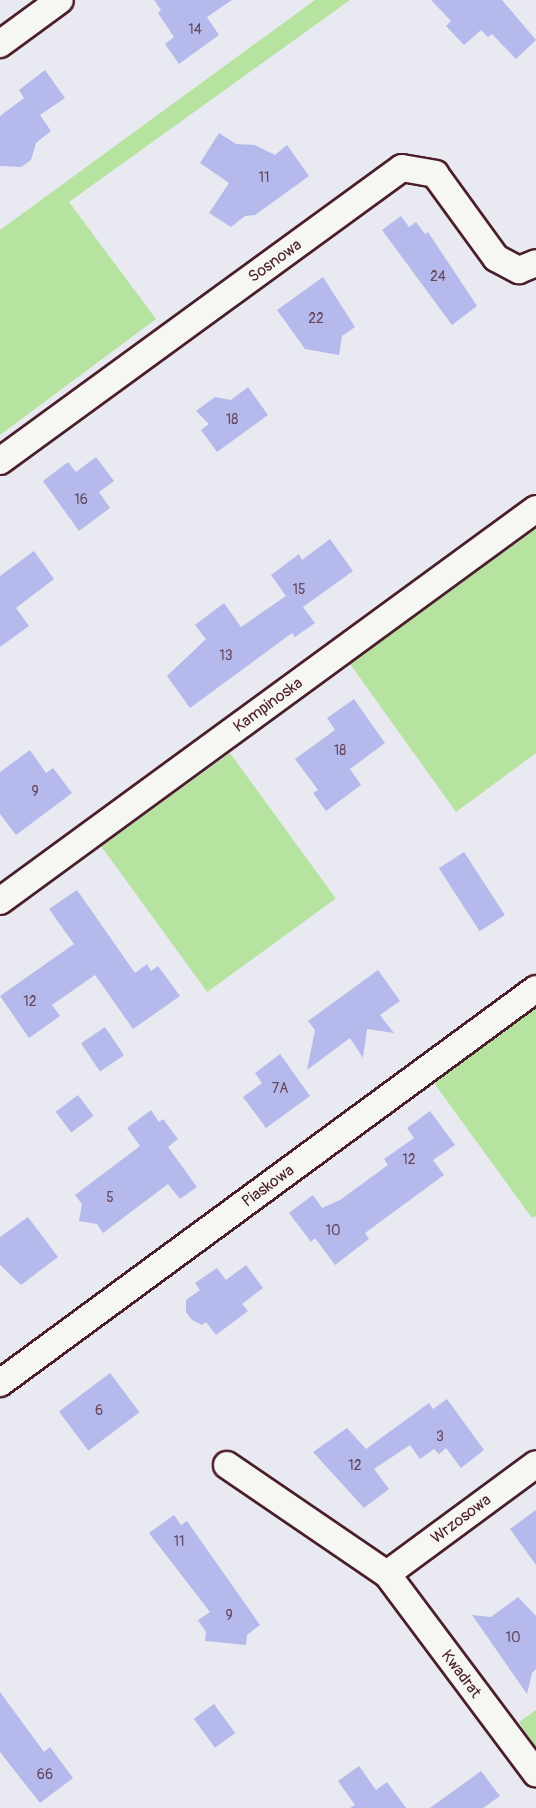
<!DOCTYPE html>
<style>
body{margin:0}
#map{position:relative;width:536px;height:1808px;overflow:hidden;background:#e9eaf1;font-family:Pangolin,sans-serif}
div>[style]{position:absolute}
.green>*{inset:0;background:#b7e3a1;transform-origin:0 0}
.building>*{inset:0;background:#b5b9eb;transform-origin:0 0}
.roads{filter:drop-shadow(2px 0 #4a1f2b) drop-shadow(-2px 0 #4a1f2b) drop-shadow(0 2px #4a1f2b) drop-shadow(0 -2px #4a1f2b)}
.street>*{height:26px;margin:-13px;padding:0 13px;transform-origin:13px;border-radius:13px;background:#f6f6f2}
span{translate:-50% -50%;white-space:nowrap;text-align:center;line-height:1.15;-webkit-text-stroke:6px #f6f6f2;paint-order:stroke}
.number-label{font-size:14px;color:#65465b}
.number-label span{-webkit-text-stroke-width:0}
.street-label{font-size:16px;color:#4a1f2b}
</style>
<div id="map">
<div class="green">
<div style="clip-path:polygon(315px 0,350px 0,69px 202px,156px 319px,0 435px,0 230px)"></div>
<div style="clip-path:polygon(536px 529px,536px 753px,456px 812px,350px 664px)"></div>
<div style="left:230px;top:753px;width:180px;height:159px;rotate:54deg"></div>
<div style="clip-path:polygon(536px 1008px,536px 1216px,532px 1218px,434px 1083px)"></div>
<div style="clip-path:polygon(536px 1710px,536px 1748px,519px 1722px)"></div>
</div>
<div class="building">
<div style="clip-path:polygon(154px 0,232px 0,207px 17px,219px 35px,179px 64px,165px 44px,174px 37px,158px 13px,161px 10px)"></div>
<div style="clip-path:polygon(431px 0,502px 0,536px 40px,516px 59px,492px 34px,488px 37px,481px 30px,464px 45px,446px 26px,451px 21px)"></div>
<div style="clip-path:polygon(45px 70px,65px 98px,40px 115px,51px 131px,36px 143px,31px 160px,21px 167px,0 166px,0 116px,24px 98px,19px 90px)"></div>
<div style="clip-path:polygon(219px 133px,236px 144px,255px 145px,275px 155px,287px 145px,309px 176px,255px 215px,245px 216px,231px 227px,209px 213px,229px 183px,200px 163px)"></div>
<div style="clip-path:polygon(401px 216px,409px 227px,416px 222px,425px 234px,428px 232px,477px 306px,452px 325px,382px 230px)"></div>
<div style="clip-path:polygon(323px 277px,355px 327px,342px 336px,339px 355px,305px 349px,277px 310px)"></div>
<div style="clip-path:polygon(248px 387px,268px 415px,217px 452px,201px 430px,209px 424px,196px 411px,215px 397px,231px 400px)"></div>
<div style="clip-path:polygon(96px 457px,114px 481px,99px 492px,110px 508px,79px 531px,43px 481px,68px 462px,76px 472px)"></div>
<div style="clip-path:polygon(330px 539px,353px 571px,303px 607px,315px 623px,295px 637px,292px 633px,190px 708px,167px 676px,206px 639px,195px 625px,224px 603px,241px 627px,286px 596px,271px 575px,299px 554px,302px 560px)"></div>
<div style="clip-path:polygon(34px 551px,54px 579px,16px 608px,29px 626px,0 647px,0 576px)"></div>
<div style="clip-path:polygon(354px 699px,385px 743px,350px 769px,361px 785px,326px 811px,313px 793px,318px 790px,295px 759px,335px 730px,327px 718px)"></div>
<div style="clip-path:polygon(30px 750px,46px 773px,53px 768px,72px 793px,16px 835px,0 814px,0 772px)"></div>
<div style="left:464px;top:852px;width:75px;height:30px;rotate:57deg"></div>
<div style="clip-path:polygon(77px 890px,135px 973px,147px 964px,151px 971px,158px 966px,180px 996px,133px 1029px,95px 975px,52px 1005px,60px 1016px,29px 1038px,0 996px,74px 944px,49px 909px)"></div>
<div style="clip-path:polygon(378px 970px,400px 1001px,380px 1015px,394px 1033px,367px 1029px,363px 1058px,350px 1038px,307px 1070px,315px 1030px,308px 1021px)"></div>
<div style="left:105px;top:1027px;width:34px;height:29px;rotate:56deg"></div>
<div style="clip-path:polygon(280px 1054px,310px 1096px,266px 1128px,243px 1097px,262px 1083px,255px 1073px)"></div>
<div style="left:78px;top:1095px;width:26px;height:28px;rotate:53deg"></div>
<div style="clip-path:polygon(151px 1110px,159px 1122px,163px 1119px,178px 1139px,168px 1147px,197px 1187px,180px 1199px,168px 1184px,103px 1233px,97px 1224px,79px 1221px,82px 1204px,75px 1195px,140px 1146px,127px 1128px)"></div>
<div style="clip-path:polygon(430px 1111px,455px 1145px,433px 1160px,444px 1175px,365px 1233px,369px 1239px,335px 1265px,315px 1238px,311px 1242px,289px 1213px,313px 1195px,322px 1208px,340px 1200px,388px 1165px,384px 1159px,414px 1138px,407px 1128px)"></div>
<div style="clip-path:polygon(28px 1217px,58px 1257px,21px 1285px,0 1265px,0 1237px)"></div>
<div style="clip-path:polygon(246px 1265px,263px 1288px,242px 1304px,248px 1311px,216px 1335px,206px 1322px,202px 1325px,192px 1320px,186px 1312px,186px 1300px,200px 1290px,195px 1283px,217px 1268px,226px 1280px)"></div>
<div style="left:110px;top:1373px;width:49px;height:64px;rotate:53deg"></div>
<div style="clip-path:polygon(447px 1399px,484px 1450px,461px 1468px,446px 1448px,439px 1454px,434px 1449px,420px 1459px,410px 1445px,374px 1469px,389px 1489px,364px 1508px,313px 1452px,347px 1428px,366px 1449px,429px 1403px,433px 1409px)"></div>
<div style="clip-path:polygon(536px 1510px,536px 1565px,510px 1529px)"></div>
<div style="clip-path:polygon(174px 1515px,181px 1525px,187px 1521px,260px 1625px,247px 1635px,246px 1645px,205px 1641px,206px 1632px,198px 1620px,210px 1612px,149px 1533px)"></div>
<div style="clip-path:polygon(518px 1597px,536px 1616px,536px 1669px,532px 1673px,527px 1694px,472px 1615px,491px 1617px)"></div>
<div style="clip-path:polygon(0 1692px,44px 1752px,50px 1747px,73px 1778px,40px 1803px,0 1752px)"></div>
<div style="left:214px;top:1704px;width:36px;height:25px;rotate:54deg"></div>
<div style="clip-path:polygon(359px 1766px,376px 1790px,387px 1782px,406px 1808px,350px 1808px,355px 1805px,338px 1781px)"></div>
<div style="clip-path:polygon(481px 1771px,500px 1796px,483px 1808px,430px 1808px)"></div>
</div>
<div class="roads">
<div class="street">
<div style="left:0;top:44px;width:74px;rotate:-36.3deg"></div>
<div style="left:0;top:461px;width:497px;rotate:-36.1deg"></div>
<div style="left:402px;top:168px;width:34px;rotate:10deg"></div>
<div style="left:435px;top:174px;width:104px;rotate:54deg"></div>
<div style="left:496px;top:258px;width:26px;rotate:28deg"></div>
<div style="left:519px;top:270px;width:18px;rotate:-22deg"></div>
<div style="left:0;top:901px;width:664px;rotate:-36.18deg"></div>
<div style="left:0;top:1383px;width:665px;rotate:-36.32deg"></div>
<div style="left:227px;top:1465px;width:194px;rotate:34.3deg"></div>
<div style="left:387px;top:1574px;width:249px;rotate:53.2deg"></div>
<div style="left:387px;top:1574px;width:185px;rotate:-36.4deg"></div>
</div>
</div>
<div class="number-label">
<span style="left:195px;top:30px">14</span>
<span style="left:264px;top:178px">11</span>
<span style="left:438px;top:277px">24</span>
<span style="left:316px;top:319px">22</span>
<span style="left:232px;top:420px">18</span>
<span style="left:81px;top:500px">16</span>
<span style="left:299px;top:590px">15</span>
<span style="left:226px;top:656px">13</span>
<span style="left:340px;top:751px">18</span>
<span style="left:35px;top:792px">9</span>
<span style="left:30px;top:1002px">12</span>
<span style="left:280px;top:1089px">7A</span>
<span style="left:409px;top:1160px">12</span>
<span style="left:110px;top:1198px">5</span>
<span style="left:333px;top:1231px">10</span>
<span style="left:99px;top:1411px">6</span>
<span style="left:440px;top:1437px">3</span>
<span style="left:355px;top:1466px">12</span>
<span style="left:179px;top:1542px">11</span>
<span style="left:229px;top:1616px">9</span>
<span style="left:513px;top:1638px">10</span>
<span style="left:45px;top:1775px">66</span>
</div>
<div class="street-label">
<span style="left:275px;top:261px;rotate:-36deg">Sosnowa</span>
<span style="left:268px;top:705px;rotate:-36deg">Kampinoska</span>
<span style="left:268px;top:1186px;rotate:-36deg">Piaskowa</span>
<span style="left:461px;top:1519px;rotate:-37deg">Wrzosowa</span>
<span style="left:461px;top:1674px;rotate:53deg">Kwadrat</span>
</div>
</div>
